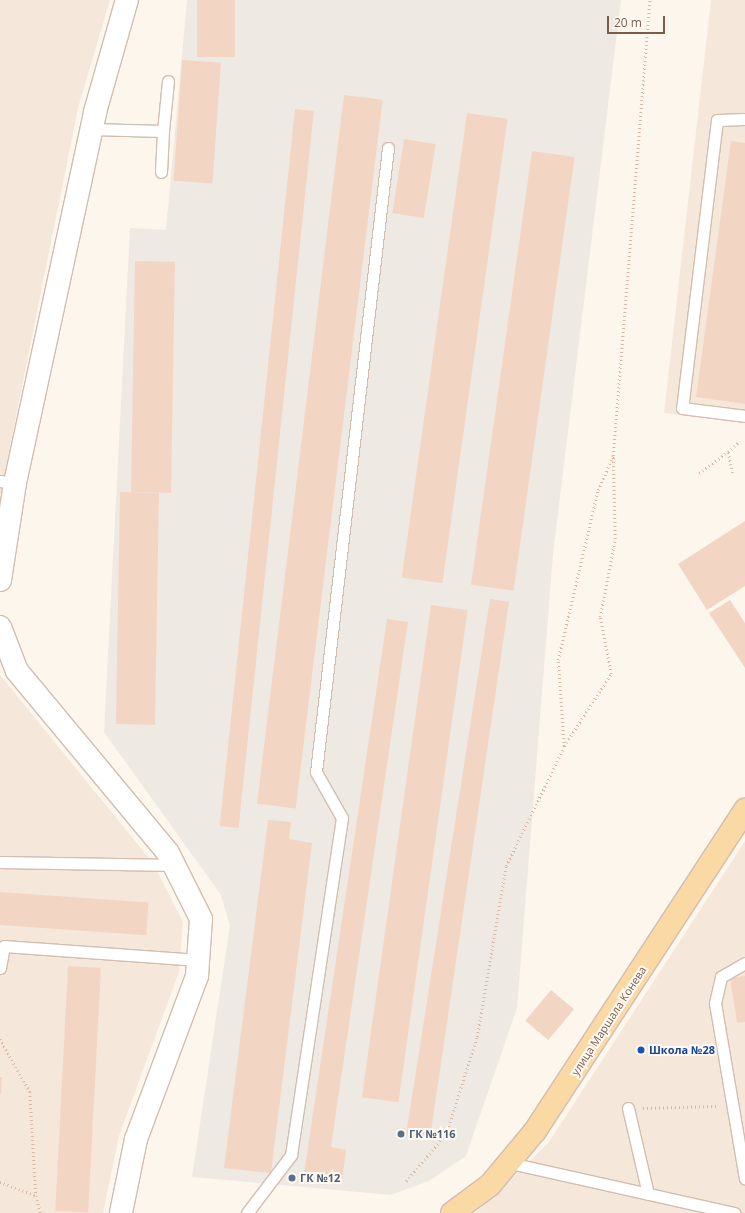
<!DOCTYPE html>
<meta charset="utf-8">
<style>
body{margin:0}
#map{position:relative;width:745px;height:1213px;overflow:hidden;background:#fdf6ec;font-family:"Open Sans",sans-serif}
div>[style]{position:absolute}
.residential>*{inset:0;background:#f5e8da}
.industrial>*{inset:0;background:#efe9e4}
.building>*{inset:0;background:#f3d5c3;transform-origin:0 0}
.path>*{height:2.5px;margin-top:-1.25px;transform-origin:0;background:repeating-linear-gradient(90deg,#d9b8a5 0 1px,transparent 0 4px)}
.roads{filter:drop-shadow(1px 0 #d1beb0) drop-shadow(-1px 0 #d1beb0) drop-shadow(0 1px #d1beb0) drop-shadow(0 -1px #d1beb0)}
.lane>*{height:11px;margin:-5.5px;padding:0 5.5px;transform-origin:5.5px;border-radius:5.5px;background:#fff}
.street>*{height:22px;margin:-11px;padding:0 11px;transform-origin:11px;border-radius:11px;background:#fff}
.primary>*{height:22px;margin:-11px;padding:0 11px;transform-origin:11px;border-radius:11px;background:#fbd9a5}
.dots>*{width:11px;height:11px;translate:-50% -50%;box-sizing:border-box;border:2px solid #fffaf3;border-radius:50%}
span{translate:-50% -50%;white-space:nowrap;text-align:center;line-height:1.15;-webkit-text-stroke:4px #fffaf3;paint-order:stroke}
.street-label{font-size:11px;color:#7a5c4d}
.transit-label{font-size:11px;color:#164399;font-weight:700}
.left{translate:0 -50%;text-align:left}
.service-label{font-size:11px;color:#4e5e75;font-weight:700}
.scale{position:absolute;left:607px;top:16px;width:58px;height:18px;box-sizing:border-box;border:2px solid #7a5c4d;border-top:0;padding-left:5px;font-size:12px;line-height:14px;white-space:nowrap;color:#7a5c4d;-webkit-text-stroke:3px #fffaf3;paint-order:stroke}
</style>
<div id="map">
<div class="residential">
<div style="clip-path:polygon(0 0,110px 0,78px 108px,0 496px)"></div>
<div style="clip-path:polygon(711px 0,745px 0,745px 422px,664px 413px)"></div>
<div style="clip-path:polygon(0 675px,153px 863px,183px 922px,179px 972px,119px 1136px,103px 1213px,0 1213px)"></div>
<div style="clip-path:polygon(745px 841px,745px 1213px,476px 1213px,549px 1142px)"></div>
</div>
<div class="industrial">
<div style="clip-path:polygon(187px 0,621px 0,553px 554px,517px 1008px,466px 1156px,429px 1181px,391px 1195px,192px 1177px,230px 925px,221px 895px,104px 732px,130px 228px,166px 230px)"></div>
</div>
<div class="building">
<div style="left:197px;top:0;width:38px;height:57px"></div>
<div style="left:182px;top:60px;width:39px;height:121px;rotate:4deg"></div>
<div style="left:344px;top:95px;width:39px;height:714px;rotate:7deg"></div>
<div style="left:295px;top:109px;width:19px;height:721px;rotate:6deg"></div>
<div style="left:467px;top:113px;width:41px;height:469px;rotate:8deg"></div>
<div style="left:404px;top:139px;width:32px;height:75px;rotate:9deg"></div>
<div style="clip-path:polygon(731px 141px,745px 143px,745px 404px,696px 397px)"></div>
<div style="left:532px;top:151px;width:43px;height:438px;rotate:8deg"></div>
<div style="left:135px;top:261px;width:40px;height:231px;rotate:1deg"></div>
<div style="left:120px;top:492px;width:39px;height:232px;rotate:1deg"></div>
<div style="clip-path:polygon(745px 521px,745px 586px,707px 610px,678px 564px)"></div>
<div style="clip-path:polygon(490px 599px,509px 602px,430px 1138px,406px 1135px)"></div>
<div style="clip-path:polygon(730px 600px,745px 623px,745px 668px,709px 613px)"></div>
<div style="left:431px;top:605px;width:37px;height:497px;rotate:8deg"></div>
<div style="clip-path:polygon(387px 619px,408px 622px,331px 1147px,346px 1150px,342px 1180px,304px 1174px)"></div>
<div style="clip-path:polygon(268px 820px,291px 822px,289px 839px,312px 843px,271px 1173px,224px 1168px)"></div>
<div style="left:0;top:892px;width:149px;height:33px;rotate:4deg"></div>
<div style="left:68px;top:966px;width:33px;height:245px;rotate:3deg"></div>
<div style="clip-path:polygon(745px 976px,745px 1022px,737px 1023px,730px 978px)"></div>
<div style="left:551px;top:990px;width:30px;height:40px;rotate:40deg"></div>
<div style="clip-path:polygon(0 1077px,2px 1077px,1px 1094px,0 1094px)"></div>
</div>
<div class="path">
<div style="left:699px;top:473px;width:36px;rotate:-36deg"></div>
<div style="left:732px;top:473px;width:21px;rotate:-101deg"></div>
<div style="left:728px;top:452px;width:16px;rotate:-43deg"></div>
<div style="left:564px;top:746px;width:86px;rotate:-56.9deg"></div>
<div style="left:611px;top:674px;width:58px;rotate:-100.9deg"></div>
<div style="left:600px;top:617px;width:79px;rotate:-79.1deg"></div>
<div style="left:615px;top:539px;width:83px;rotate:-91.4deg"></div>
<div style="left:613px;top:456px;width:457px;rotate:-85.4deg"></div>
<div style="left:0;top:1039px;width:61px;rotate:60.5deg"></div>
<div style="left:30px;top:1092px;width:104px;rotate:86.7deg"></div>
<div style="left:643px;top:1108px;width:75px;rotate:-1.5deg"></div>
<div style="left:406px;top:1181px;width:62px;rotate:-49.6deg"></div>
<div style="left:446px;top:1134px;width:102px;rotate:-72.3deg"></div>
<div style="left:477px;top:1037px;width:173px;rotate:-80.4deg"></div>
<div style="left:506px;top:866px;width:132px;rotate:-64deg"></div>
<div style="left:564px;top:747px;width:87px;rotate:-93.9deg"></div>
<div style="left:558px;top:660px;width:175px;rotate:-76.8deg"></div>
<div style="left:598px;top:490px;width:37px;rotate:-66deg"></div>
<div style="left:0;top:1182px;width:39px;rotate:21deg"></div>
<div style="left:36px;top:1196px;width:18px;rotate:74deg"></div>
</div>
<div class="roads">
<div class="lane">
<div style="left:745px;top:119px;width:28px;rotate:178deg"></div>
<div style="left:717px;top:120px;width:290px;rotate:96.9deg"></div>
<div style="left:682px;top:408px;width:64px;rotate:7.2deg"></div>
<div style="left:91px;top:129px;width:72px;rotate:1.6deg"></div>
<div style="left:163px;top:131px;width:41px;rotate:92.8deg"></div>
<div style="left:163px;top:131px;width:50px;rotate:-84.3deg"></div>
<div style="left:0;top:481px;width:15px;rotate:8deg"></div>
<div style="left:0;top:862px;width:175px;rotate:1deg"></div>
<div style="left:745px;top:963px;width:28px;rotate:150deg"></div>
<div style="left:721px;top:977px;width:27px;rotate:103deg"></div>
<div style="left:715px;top:1003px;width:178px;rotate:80.3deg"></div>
<div style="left:0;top:968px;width:22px;rotate:-80deg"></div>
<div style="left:4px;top:946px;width:195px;rotate:4.1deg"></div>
<div style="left:628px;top:1108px;width:88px;rotate:76.9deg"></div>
<div style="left:510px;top:1163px;width:230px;rotate:12.6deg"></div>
<div style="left:247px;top:1213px;width:73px;rotate:-52.8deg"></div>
<div style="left:291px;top:1155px;width:341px;rotate:-81.4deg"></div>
<div style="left:342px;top:818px;width:53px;rotate:-119.5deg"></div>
<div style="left:316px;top:772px;width:628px;rotate:-83.42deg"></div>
</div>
<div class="street">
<div style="left:0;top:580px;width:98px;rotate:-81.2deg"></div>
<div style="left:15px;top:483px;width:380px;rotate:-77.8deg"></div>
<div style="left:95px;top:112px;width:116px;rotate:-74.1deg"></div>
<div style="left:0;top:627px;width:47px;rotate:68.9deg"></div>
<div style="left:17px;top:671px;width:236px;rotate:50.3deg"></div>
<div style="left:168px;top:853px;width:74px;rotate:63.4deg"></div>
<div style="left:201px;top:919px;width:57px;rotate:94deg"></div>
<div style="left:197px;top:976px;width:174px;rotate:110.5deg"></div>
<div style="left:136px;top:1139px;width:76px;rotate:101.5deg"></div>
</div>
<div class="primary">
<div style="left:452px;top:1213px;width:47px;rotate:-36.4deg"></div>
<div style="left:490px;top:1185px;width:70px;rotate:-50.2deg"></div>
<div style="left:535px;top:1131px;width:384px;rotate:-56.8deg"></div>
</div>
</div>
<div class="dots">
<div style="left:641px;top:1050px;background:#1a4fb4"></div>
<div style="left:401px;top:1134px;background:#5c6f8a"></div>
<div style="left:292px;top:1178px;background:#5c6f8a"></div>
</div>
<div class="street-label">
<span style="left:609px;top:1021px;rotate:-57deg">улица Маршала Конева</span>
</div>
<div class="transit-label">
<span class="left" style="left:649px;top:1050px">Школа №28</span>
</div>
<div class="service-label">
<span class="left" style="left:409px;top:1134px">ГК №116</span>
<span class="left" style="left:300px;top:1178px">ГК №12</span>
</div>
<div class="scale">20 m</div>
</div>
